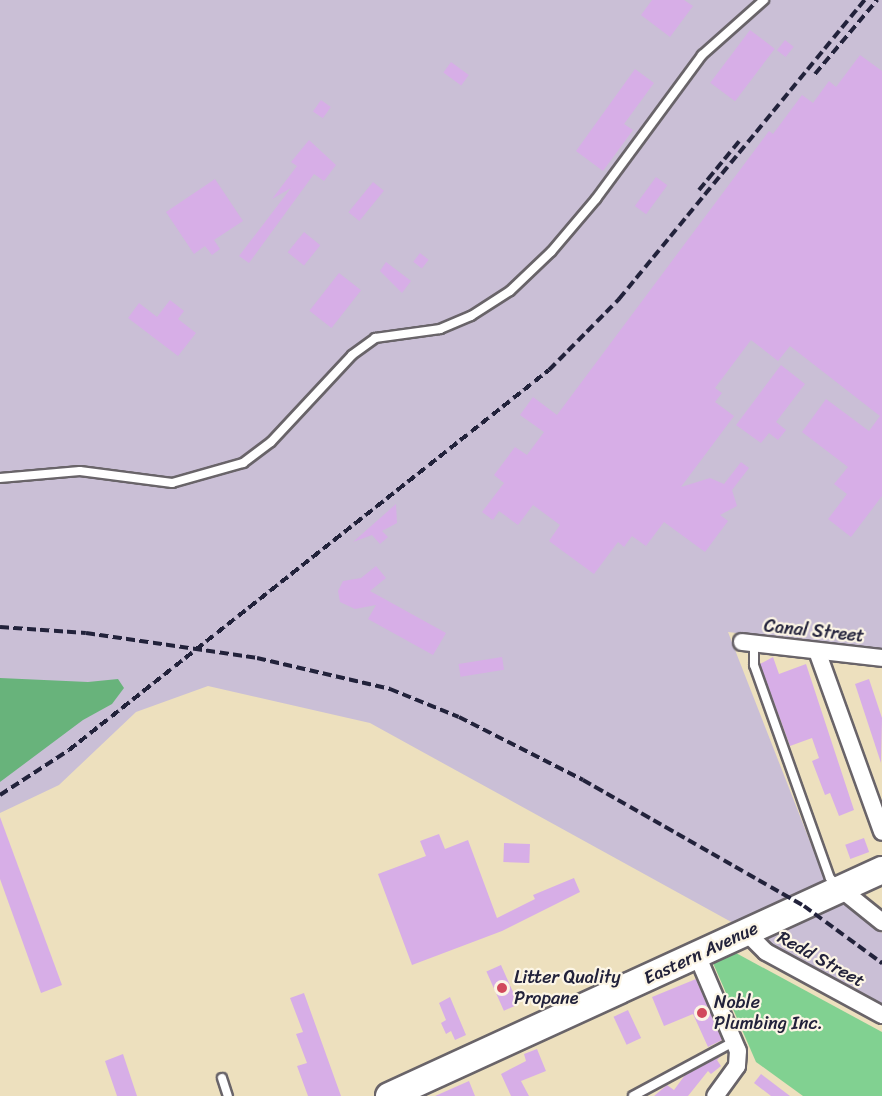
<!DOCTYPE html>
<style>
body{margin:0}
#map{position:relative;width:882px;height:1096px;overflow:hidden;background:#ede0be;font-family:Sriracha,sans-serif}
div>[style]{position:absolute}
.industrial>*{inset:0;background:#cabfd6}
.green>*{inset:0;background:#81d191}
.forest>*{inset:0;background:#68b37b}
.building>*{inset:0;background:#d7aee7;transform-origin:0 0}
.roads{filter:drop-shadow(2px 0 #696469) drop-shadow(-2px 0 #696469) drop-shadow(0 2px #696469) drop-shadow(0 -2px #696469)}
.service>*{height:8px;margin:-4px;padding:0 4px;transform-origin:4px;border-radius:4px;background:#fff}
.minor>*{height:16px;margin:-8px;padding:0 8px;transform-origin:8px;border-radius:8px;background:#fff}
.primary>*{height:26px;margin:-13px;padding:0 13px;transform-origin:13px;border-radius:13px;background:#fff}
.rail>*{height:4px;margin-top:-2px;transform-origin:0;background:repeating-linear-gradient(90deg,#22223b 0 9px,transparent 0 13.5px)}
.dots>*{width:16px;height:16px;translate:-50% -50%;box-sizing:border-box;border:3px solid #fcf5e5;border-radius:50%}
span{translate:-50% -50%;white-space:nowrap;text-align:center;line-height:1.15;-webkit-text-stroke:4.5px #fcf5e5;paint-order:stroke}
.street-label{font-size:18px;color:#22223b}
.poi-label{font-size:18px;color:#22223b}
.left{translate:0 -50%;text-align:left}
</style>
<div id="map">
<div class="industrial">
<div style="clip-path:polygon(0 0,882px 0,882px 650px,728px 632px,825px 880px,843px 904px,882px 933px,882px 1005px,370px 723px,208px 686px,136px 712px,59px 785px,0 813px)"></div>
</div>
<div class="green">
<div style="clip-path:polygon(736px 953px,882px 1032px,882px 1096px,803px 1096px,756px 1062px,713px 963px)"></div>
</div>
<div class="forest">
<div style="clip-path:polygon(0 678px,88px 682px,118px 679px,124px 688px,112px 704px,83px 720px,0 782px)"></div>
</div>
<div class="building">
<div style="clip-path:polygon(652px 0,684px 0,693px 6px,670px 37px,641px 15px)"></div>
<div style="left:750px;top:30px;width:31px;height:66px;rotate:37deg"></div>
<div style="left:785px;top:40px;width:11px;height:13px;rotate:38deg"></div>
<div style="clip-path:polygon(860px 55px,882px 71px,882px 496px,851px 537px,828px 519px,847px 494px,834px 484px,848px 467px,802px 432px,826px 399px,869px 431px,880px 416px,790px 346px,778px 361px,751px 340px,715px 388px,722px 393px,715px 402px,734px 416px,681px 487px,710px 478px,724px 484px,741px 462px,749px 468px,732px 490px,737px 506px,720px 515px,728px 521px,705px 552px,664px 522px,646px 546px,632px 536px,624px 547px,618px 542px,594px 574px,549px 541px,560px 525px,533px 505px,518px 525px,499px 511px,493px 520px,482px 512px,504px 483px,494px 475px,515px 447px,527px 455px,544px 432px,520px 415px,533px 397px,557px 415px,769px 131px,773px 134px,802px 95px,813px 103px,829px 81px,836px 87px)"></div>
<div style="left:451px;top:62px;width:22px;height:13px;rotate:36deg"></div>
<div style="clip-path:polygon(635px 69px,654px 83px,624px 124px,633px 130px,603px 171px,576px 151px)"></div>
<div style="left:321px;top:100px;width:12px;height:14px;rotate:35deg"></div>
<div style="clip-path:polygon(309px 140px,336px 165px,324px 181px,314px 174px,249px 263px,239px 256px,291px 188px,272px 199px,297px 166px,291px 162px)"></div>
<div style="left:656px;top:177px;width:14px;height:36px;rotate:36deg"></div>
<div style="clip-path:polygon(215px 179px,243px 221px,214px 240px,220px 249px,212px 255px,205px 246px,194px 254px,166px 212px)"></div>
<div style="left:373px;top:182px;width:14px;height:39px;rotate:39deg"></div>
<div style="left:304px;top:232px;width:21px;height:26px;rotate:39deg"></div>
<div style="left:420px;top:253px;width:11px;height:11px;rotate:38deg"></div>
<div style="clip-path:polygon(386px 262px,411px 281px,402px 293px,380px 271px)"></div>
<div style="left:339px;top:273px;width:28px;height:48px;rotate:38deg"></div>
<div style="clip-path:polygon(170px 300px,184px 311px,178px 319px,196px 333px,178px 356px,128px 318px,139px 303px,157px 317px)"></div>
<div style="clip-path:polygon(781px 365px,805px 384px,776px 422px,786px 430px,778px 440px,769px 433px,761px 443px,736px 425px)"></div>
<div style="clip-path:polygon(396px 504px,397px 523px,382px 531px,388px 537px,380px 544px,372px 535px,353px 542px)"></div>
<div style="clip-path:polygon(376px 566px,386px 578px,370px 591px,446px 633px,433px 655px,368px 619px,376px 605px,355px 609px,340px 602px,338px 591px,343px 581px,361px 578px)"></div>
<div style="left:502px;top:657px;width:13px;height:44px;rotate:81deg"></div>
<div style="clip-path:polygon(773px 657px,779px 674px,806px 664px,854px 810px,839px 816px,830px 793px,825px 795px,812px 761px,819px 758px,812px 738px,790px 746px,760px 664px)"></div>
<div style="clip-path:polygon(869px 679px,882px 718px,881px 763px,855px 684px)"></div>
<div style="clip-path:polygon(0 817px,62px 985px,41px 993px,0 879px)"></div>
<div style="clip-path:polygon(439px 834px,445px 849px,468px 840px,497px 918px,535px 899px,533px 895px,574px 878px,580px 892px,502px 931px,412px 965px,378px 874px,426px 856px,420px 841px)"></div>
<div style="left:864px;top:838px;width:15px;height:20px;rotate:70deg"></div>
<div style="left:504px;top:843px;width:26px;height:19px;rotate:2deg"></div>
<div style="left:501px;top:965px;width:43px;height:16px;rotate:66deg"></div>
<div style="clip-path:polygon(696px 979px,722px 1040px,708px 1047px,693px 1014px,664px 1026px,652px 997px)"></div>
<div style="clip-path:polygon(304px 993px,341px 1096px,308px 1096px,297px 1066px,307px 1063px,296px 1034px,303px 1032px,290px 998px)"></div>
<div style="clip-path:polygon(450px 997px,466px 1035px,455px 1040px,451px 1031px,446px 1034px,441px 1023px,446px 1020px,439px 1003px)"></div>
<div style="left:628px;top:1010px;width:31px;height:16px;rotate:65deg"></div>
<div style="clip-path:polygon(537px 1049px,546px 1071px,521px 1081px,529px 1096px,511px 1096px,501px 1074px,526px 1061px,524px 1054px)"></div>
<div style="clip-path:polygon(123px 1054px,137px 1096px,117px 1096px,105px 1061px)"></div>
<div style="clip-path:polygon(721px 1056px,717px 1060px,721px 1066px,711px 1074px,708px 1071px,688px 1096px,654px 1096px,667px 1085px,674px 1090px,685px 1075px)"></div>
<div style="clip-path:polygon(761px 1074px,790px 1096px,771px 1096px,754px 1083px)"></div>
<div style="clip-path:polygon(469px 1081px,475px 1096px,435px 1096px)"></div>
</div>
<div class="roads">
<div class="service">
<div style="left:0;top:478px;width:80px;rotate:-5deg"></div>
<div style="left:80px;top:471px;width:93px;rotate:7.4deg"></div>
<div style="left:172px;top:483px;width:74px;rotate:-15.7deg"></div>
<div style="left:243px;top:463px;width:35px;rotate:-37deg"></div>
<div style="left:271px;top:442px;width:119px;rotate:-47deg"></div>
<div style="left:352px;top:355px;width:29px;rotate:-36deg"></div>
<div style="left:375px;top:338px;width:66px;rotate:-7.9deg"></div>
<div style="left:440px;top:329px;width:34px;rotate:-23deg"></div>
<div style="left:471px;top:316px;width:46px;rotate:-32.7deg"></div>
<div style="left:510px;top:291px;width:57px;rotate:-43.6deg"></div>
<div style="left:551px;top:252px;width:70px;rotate:-49.7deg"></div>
<div style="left:596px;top:199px;width:179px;rotate:-53.6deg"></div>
<div style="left:702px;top:55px;width:83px;rotate:-41.6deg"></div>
<div style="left:754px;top:644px;width:21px;rotate:90deg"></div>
<div style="left:754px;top:665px;width:226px;rotate:70.4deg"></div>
<div style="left:830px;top:878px;width:13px;rotate:45deg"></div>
<div style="left:222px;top:1078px;width:19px;rotate:72deg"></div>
<div style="left:633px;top:1096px;width:116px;rotate:-28.3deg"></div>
</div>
<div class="minor">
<div style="left:742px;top:642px;width:141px;rotate:6.5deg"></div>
<div style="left:817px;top:651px;width:192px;rotate:70.2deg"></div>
<div style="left:841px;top:889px;width:53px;rotate:38.8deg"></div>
<div style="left:746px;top:932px;width:28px;rotate:45deg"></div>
<div style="left:766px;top:952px;width:132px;rotate:28.5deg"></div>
<div style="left:697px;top:955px;width:104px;rotate:66.9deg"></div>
<div style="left:738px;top:1051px;width:15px;rotate:94deg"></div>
<div style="left:737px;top:1066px;width:37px;rotate:126deg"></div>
</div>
<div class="primary">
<div style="left:389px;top:1096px;width:542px;rotate:-24.63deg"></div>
</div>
</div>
<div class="rail">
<div style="left:815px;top:74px;width:97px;rotate:-50deg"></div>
<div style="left:699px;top:190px;width:66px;rotate:-50.5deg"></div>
<div style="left:0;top:627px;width:86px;rotate:4deg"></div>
<div style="left:86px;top:633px;width:173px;rotate:8.3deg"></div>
<div style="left:257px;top:658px;width:137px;rotate:13.1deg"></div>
<div style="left:390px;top:689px;width:74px;rotate:22.1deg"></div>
<div style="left:459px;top:717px;width:139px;rotate:26.9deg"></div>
<div style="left:583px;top:780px;width:254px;rotate:29.7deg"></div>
<div style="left:804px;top:906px;width:97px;rotate:36.2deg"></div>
<div style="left:0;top:795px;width:82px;rotate:-33.1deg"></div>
<div style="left:69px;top:750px;width:612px;rotate:-38.37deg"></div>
<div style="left:549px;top:370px;width:100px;rotate:-45.4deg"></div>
<div style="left:619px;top:299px;width:387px;rotate:-50.6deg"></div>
</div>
<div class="dots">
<div style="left:502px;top:988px;background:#d1495b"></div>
<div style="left:702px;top:1013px;background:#d1495b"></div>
</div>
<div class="street-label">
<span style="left:814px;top:631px;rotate:6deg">Canal Street</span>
<span style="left:701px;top:953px;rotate:-25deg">Eastern Avenue</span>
<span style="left:821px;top:959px;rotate:29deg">Redd Street</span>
</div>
<div class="poi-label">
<span class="left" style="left:514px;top:988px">Litter Quality<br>Propane</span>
<span class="left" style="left:714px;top:1013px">Noble<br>Plumbing Inc.</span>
</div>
</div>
